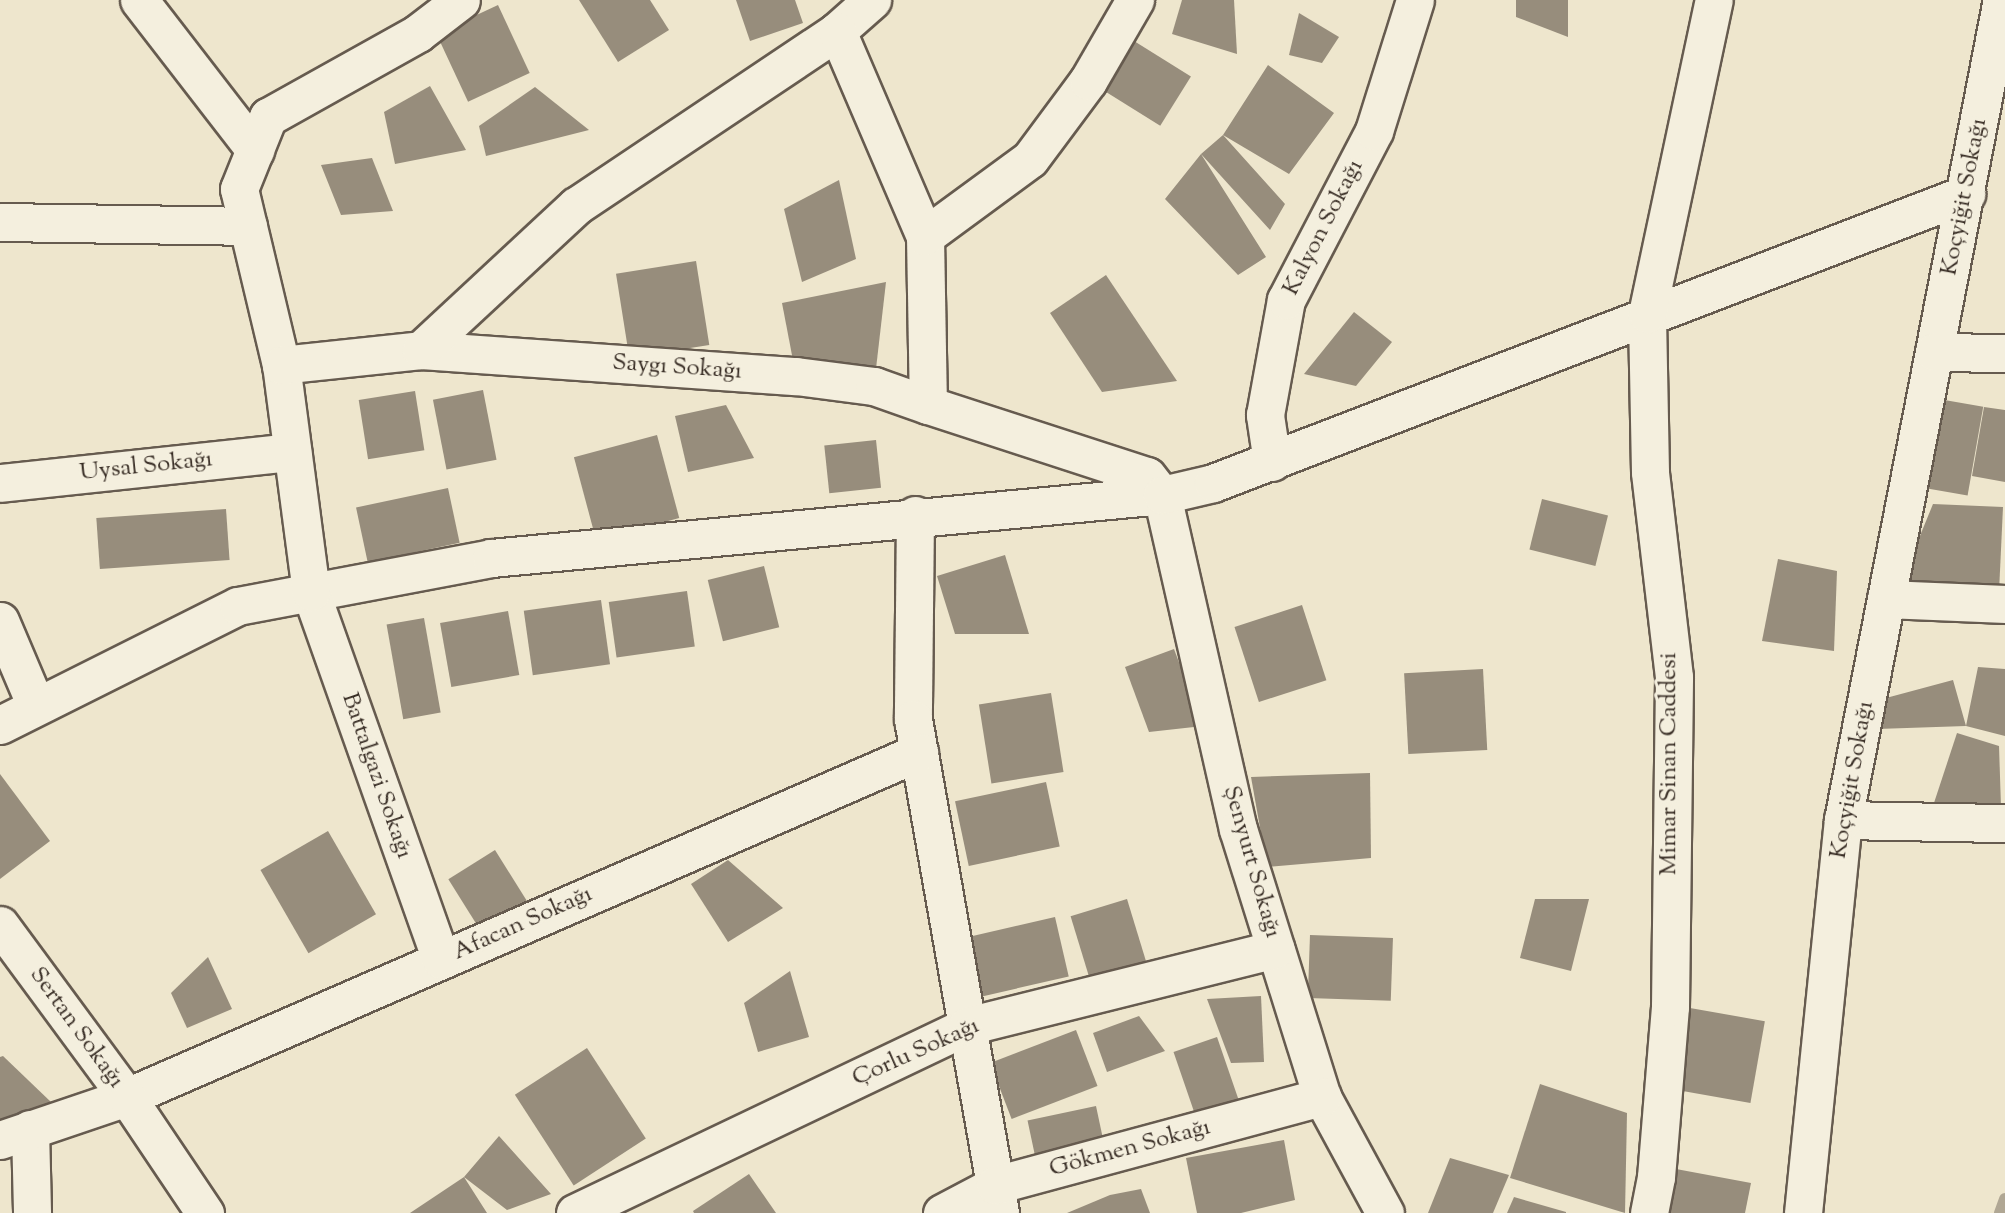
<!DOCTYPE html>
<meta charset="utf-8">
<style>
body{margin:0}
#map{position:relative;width:2005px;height:1213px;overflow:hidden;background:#eee6cd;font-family:"Sorts Mill Goudy",serif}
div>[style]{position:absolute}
.stream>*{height:12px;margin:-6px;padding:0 6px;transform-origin:6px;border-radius:6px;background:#b0a794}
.building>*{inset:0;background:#978d7c;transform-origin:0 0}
.roads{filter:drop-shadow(2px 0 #665b4f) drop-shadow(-2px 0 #665b4f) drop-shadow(0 2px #665b4f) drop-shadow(0 -2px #665b4f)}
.minor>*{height:37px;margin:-18.5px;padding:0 18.5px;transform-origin:18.5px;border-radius:18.5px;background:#f4efde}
span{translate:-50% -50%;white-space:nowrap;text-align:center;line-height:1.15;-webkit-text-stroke:6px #f4efde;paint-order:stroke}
.street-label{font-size:24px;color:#382d25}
</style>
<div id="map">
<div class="stream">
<div style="left:2000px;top:1213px;width:15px;rotate:-70deg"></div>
</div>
<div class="building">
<div style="clip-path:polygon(579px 0,650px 0,669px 30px,618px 62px)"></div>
<div style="clip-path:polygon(736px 0,795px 0,803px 23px,750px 41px)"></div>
<div style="clip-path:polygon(1182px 0,1234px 0,1237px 54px,1172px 34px)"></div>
<div style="clip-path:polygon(1516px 0,1568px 0,1568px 37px,1516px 17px)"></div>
<div style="left:498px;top:5px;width:75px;height:68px;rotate:65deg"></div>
<div style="clip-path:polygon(1299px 13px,1339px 37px,1322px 63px,1289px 55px)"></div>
<div style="left:1118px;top:31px;width:86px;height:58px;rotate:32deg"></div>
<div style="clip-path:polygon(1268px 65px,1334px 113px,1289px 174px,1223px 135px,1285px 204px,1270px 230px,1201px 154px,1266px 257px,1238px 275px,1165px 199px,1201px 154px,1223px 135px)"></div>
<div style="clip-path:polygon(430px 86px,466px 150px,395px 164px,384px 112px)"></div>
<div style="clip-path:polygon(535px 87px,589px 130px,486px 156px,479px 126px)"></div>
<div style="clip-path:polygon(372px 158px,393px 211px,341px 215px,321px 165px)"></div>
<div style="clip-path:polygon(839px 180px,856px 259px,802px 282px,784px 209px)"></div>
<div style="left:696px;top:261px;width:85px;height:81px;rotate:81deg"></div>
<div style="clip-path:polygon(1106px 275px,1177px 381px,1102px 392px,1050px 313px)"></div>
<div style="clip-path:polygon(886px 282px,874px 386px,796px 376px,782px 303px)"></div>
<div style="clip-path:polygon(1354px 312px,1392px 342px,1356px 386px,1304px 374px)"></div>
<div style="left:483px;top:390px;width:71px;height:51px;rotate:79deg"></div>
<div style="left:415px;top:391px;width:60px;height:57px;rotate:81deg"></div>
<div style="left:1933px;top:398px;width:51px;height:90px;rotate:10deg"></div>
<div style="clip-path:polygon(726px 405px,754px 458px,688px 472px,675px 416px)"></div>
<div style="clip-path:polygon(1984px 407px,2005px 410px,2005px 482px,1972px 476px)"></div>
<div style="left:657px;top:435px;width:86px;height:86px;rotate:75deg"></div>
<div style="left:876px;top:440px;width:48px;height:52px;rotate:84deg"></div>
<div style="left:448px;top:488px;width:56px;height:94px;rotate:78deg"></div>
<div style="left:1542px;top:499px;width:68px;height:52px;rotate:14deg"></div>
<div style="clip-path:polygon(1933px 504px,2003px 507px,1999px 592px,1899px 587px)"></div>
<div style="left:226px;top:509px;width:51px;height:130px;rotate:86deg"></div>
<div style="clip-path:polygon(1005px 555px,1029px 634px,955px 634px,937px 576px)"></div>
<div style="clip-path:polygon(1778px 559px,1837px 571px,1834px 651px,1762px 641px)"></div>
<div style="left:764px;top:566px;width:63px;height:58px;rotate:76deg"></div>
<div style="left:687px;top:591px;width:56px;height:79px;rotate:82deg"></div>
<div style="left:601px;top:600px;width:65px;height:78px;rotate:82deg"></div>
<div style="left:1302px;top:605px;width:79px;height:71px;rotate:72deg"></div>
<div style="left:508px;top:611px;width:65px;height:69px;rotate:80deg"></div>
<div style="left:424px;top:618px;width:96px;height:38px;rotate:80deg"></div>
<div style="clip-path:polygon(1174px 649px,1203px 726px,1149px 732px,1125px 667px)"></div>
<div style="clip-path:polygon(1978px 667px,2005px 669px,2005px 736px,1966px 726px,1877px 729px,1886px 698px,1953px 680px,1966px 726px)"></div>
<div style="left:1483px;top:669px;width:81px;height:79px;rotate:87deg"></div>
<div style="left:1051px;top:693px;width:80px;height:73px;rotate:81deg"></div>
<div style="clip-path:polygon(1957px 733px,1999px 746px,2001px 807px,1932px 809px)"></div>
<div style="clip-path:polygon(1370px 773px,1371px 858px,1267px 867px,1251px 777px)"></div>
<div style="clip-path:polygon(0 774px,50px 841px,0 879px)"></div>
<div style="left:1046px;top:782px;width:66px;height:93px;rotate:78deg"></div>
<div style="left:328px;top:831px;width:96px;height:78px;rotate:60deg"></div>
<div style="left:495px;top:850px;width:67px;height:55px;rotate:58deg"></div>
<div style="clip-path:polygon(728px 860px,783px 908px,728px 942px,691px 884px)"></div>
<div style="left:1127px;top:899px;width:76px;height:59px;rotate:73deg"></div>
<div style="clip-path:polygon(1535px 899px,1589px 899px,1571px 971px,1520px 958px)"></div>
<div style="left:1055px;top:917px;width:61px;height:89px;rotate:77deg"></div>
<div style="left:1310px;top:935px;width:83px;height:63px;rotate:2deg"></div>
<div style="clip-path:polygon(208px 957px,232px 1009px,187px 1028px,171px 993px)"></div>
<div style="clip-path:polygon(790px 971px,809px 1037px,758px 1052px,744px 1003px)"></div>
<div style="clip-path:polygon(1261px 996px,1264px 1062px,1231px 1063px,1207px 999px)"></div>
<div style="left:1690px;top:1008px;width:76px;height:83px;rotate:10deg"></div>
<div style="clip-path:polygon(1139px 1016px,1165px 1051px,1107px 1072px,1093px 1033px)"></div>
<div style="left:1076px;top:1030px;width:60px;height:92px;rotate:69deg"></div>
<div style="left:1217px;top:1037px;width:69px;height:46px;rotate:71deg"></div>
<div style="left:587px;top:1048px;width:108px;height:86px;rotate:57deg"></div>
<div style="clip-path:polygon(3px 1056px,52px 1103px,0 1127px,0 1057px)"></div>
<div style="clip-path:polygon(1540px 1084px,1627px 1113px,1625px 1213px,1510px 1178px)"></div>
<div style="left:1096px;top:1106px;width:47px;height:70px;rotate:78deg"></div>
<div style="clip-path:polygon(499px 1136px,551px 1194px,507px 1210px,464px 1177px,487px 1213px,410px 1213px,464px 1177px)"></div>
<div style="clip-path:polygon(1284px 1140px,1295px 1200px,1241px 1213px,1197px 1213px,1186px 1158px)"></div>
<div style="clip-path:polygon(1450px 1158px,1509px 1175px,1493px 1213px,1428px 1213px)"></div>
<div style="clip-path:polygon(1676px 1169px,1751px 1183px,1745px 1213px,1668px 1213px)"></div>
<div style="clip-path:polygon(749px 1174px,776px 1213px,694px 1213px,693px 1211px)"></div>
<div style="clip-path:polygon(1141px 1189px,1150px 1213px,1067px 1213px,1110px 1195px)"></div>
<div style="clip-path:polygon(1514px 1197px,1566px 1212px,1566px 1213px,1507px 1213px)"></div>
</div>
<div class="roads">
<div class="minor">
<div style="left:139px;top:0;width:190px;rotate:52.3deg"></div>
<div style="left:837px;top:31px;width:47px;rotate:-41.5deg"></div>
<div style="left:0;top:222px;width:248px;rotate:0.9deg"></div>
<div style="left:925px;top:236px;width:169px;rotate:89deg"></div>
<div style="left:928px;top:405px;width:230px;rotate:18deg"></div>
<div style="left:1147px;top:476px;width:24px;rotate:52deg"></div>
<div style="left:1162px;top:495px;width:343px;rotate:77.2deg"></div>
<div style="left:1238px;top:829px;width:281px;rotate:72.6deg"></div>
<div style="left:1322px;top:1097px;width:132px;rotate:61.5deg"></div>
<div style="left:421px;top:350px;width:376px;rotate:4deg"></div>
<div style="left:796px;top:376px;width:79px;rotate:7.3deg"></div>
<div style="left:874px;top:386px;width:57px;rotate:19.4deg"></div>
<div style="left:1934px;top:352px;width:359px;rotate:-79.1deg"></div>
<div style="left:281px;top:365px;width:181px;rotate:-103.4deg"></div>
<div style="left:239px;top:189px;width:78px;rotate:-68.1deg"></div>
<div style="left:268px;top:117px;width:172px;rotate:-29.2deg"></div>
<div style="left:418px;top:33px;width:54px;rotate:-37.5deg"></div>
<div style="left:1272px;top:462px;width:48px;rotate:-98.5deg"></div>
<div style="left:1265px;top:415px;width:117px;rotate:-79.7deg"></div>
<div style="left:1286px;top:300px;width:191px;rotate:-62.5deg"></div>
<div style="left:1374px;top:131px;width:137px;rotate:-72.6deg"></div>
<div style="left:0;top:483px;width:294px;rotate:-6.1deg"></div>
<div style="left:915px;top:515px;width:204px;rotate:90.6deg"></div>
<div style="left:913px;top:719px;width:502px;rotate:80.01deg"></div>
<div style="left:1886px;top:599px;width:119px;rotate:2.4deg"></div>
<div style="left:0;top:621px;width:92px;rotate:67deg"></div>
<div style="left:0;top:725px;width:266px;rotate:-26.6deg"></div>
<div style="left:238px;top:606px;width:258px;rotate:-10.7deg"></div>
<div style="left:491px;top:558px;width:674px;rotate:-5.36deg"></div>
<div style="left:1162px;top:495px;width:52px;rotate:-13.2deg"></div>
<div style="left:1213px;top:483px;width:807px;rotate:-21deg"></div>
<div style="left:1843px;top:820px;width:162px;rotate:1.1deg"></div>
<div style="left:0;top:925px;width:214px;rotate:53.6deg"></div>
<div style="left:127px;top:1097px;width:864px;rotate:-23.54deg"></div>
<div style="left:441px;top:960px;width:390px;rotate:-109.5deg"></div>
<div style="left:311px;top:592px;width:229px;rotate:-97.5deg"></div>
<div style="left:281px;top:365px;width:141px;rotate:-6.1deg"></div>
<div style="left:421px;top:350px;width:212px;rotate:-42.9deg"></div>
<div style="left:576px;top:206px;width:314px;rotate:-33.8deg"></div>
<div style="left:837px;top:31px;width:223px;rotate:66.8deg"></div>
<div style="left:925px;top:236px;width:130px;rotate:-36.3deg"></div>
<div style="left:1030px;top:159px;width:97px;rotate:-53.4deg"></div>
<div style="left:1088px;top:81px;width:94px;rotate:-59.9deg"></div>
<div style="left:30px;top:1129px;width:84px;rotate:88.6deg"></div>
<div style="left:0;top:1140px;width:134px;rotate:-18.7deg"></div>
<div style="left:127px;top:1097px;width:140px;rotate:56.1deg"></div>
<div style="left:575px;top:1213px;width:434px;rotate:-25.5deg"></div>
<div style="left:967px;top:1026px;width:318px;rotate:-14deg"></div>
<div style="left:942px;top:1213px;width:60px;rotate:-27.8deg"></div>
<div style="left:995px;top:1185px;width:339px;rotate:-15.1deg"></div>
<div style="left:1649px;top:1213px;width:37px;rotate:-79deg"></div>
<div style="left:1656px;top:1177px;width:171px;rotate:-85.3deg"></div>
<div style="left:1670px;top:1007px;width:330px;rotate:-89.3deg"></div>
<div style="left:1674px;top:677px;width:206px;rotate:-96.7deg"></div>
<div style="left:1650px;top:472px;width:158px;rotate:-91.1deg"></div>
<div style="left:1647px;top:314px;width:321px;rotate:-78deg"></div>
<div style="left:1803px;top:1213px;width:395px;rotate:-84.2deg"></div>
<div style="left:1843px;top:820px;width:477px;rotate:-79deg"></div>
<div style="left:1934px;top:352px;width:71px;rotate:0.8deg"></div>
</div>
</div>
<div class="street-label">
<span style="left:1965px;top:197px;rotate:-79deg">Koçyiğit Sokağı</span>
<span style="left:1324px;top:228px;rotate:-63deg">Kalyon Sokağı</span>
<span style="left:677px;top:368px;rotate:4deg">Saygı Sokağı</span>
<span style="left:146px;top:467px;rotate:-6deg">Uysal Sokağı</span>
<span style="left:1670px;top:764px;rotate:-90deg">Mimar Sinan Caddesi</span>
<span style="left:376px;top:776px;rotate:71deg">Battalgazi Sokağı</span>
<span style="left:1853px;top:780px;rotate:-80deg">Koçyiğit Sokağı</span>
<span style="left:1251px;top:862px;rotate:74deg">Şenyurt Sokağı</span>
<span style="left:523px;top:924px;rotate:-24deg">Afacan Sokağı</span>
<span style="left:76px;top:1028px;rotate:54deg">Sertan Sokağı</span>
<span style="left:916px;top:1053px;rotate:-24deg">Çorlu Sokağı</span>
<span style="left:1130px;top:1149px;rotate:-15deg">Gökmen Sokağı</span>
</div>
</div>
